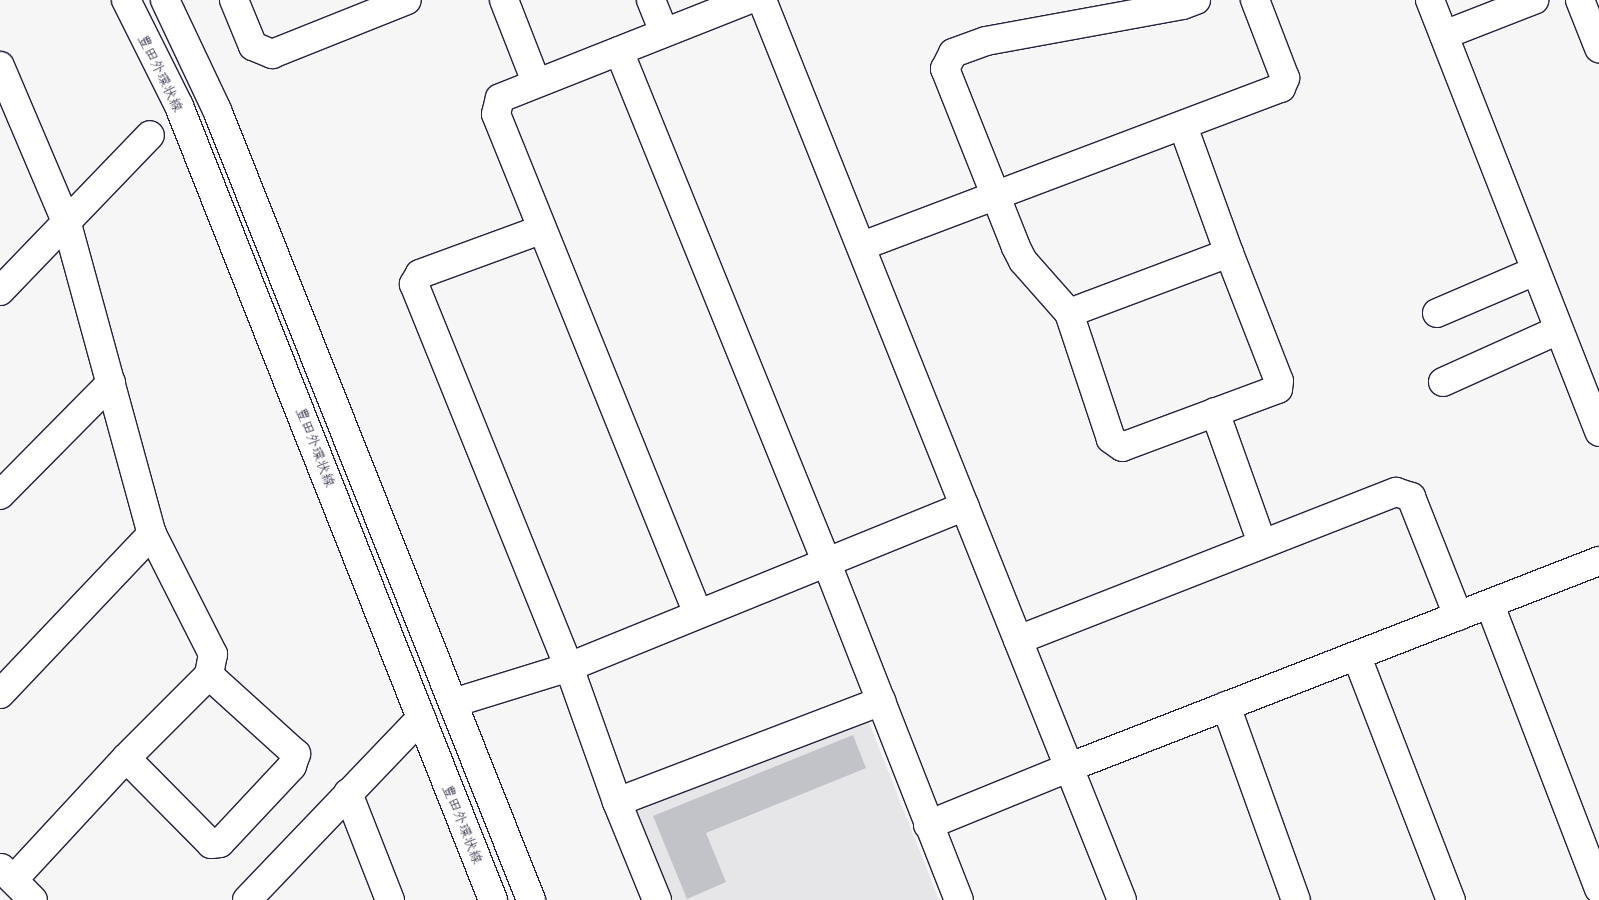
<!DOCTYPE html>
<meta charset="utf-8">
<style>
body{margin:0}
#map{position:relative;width:1599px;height:900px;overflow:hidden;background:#f6f6f7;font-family:"Playpen Sans","Klee One",sans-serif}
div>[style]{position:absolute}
.built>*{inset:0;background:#e6e6e9}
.building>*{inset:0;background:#c2c2c9}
.roads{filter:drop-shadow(1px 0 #22223b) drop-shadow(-1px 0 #22223b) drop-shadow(0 1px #22223b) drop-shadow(0 -1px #22223b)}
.street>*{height:28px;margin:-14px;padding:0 14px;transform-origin:14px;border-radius:14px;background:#fff}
.secondary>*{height:28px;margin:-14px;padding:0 14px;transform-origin:14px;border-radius:14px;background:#fff}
span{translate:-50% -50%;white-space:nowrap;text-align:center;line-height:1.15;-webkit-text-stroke:4.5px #fff;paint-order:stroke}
.street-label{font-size:14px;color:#22223b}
</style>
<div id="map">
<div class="built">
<div style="clip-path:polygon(868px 720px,939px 900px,672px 900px,637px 810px)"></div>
</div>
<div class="building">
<div style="clip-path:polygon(853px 735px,866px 768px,706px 833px,726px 882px,687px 899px,653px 816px)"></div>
</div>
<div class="roads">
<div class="street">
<div style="left:234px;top:0;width:50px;rotate:67.6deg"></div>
<div style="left:253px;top:46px;width:21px;rotate:23deg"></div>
<div style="left:272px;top:54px;width:145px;rotate:-21.8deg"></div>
<div style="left:504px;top:0;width:88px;rotate:68.7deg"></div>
<div style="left:651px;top:0;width:35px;rotate:68deg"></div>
<div style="left:762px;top:0;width:969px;rotate:68.2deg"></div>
<div style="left:1430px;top:0;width:464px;rotate:68.6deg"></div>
<div style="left:1580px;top:0;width:52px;rotate:68.4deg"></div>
<div style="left:1444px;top:35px;width:97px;rotate:-21.3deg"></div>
<div style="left:619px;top:51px;width:550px;rotate:67.91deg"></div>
<div style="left:826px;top:561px;width:364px;rotate:68.6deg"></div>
<div style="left:0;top:66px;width:172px;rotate:67deg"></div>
<div style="left:67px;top:224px;width:321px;rotate:74.7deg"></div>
<div style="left:152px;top:534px;width:135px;rotate:63.1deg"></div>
<div style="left:213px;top:654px;width:21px;rotate:101deg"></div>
<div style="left:209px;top:675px;width:117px;rotate:135deg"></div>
<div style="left:126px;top:758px;width:166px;rotate:132.8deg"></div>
<div style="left:1183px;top:126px;width:135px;rotate:70.1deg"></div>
<div style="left:540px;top:230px;width:128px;rotate:159.9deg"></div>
<div style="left:420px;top:274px;width:12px;rotate:121deg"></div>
<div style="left:414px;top:284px;width:413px;rotate:68deg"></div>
<div style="left:569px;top:667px;width:143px;rotate:70.4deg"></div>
<div style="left:617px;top:802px;width:106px;rotate:67.8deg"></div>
<div style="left:862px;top:246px;width:448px;rotate:-20.7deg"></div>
<div style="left:1281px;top:88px;width:11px;rotate:-68deg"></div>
<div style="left:1285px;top:78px;width:84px;rotate:-111deg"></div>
<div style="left:0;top:291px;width:216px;rotate:-46.1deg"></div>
<div style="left:1069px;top:313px;width:171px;rotate:-20.6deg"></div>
<div style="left:1229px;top:253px;width:137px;rotate:68.7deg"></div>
<div style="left:1279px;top:381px;width:8px;rotate:97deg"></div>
<div style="left:1278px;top:389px;width:166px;rotate:159.6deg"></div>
<div style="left:1122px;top:447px;width:14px;rotate:-144deg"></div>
<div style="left:1111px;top:439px;width:133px;rotate:-108.4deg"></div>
<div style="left:1069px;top:313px;width:69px;rotate:-131.5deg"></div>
<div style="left:1023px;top:261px;width:16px;rotate:-117deg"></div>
<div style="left:1016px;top:247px;width:192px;rotate:-111.7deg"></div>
<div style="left:945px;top:69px;width:18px;rotate:-63deg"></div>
<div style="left:953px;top:53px;width:35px;rotate:-20deg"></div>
<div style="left:986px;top:41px;width:200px;rotate:-10.4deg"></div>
<div style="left:1183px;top:5px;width:14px;rotate:-21deg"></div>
<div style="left:1437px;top:313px;width:107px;rotate:-23.2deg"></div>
<div style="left:1443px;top:382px;width:126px;rotate:-24.3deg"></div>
<div style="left:1215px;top:412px;width:139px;rotate:70.3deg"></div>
<div style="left:0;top:495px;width:158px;rotate:-45.3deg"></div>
<div style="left:1490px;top:605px;width:304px;rotate:69deg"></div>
<div style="left:698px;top:614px;width:539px;rotate:-112deg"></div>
<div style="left:496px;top:114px;width:16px;rotate:-76deg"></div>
<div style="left:500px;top:98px;width:266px;rotate:-21.6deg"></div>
<div style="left:1018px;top:640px;width:406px;rotate:-21.4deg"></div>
<div style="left:1396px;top:492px;width:16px;rotate:18deg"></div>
<div style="left:1411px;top:497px;width:128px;rotate:68.4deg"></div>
<div style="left:1357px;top:657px;width:261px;rotate:68.9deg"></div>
<div style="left:0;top:694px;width:221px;rotate:-46.5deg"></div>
<div style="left:453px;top:703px;width:121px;rotate:-17.2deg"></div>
<div style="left:569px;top:667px;width:427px;rotate:-22.1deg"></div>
<div style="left:1226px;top:706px;width:206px;rotate:70.2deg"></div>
<div style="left:126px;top:758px;width:121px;rotate:45.3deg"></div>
<div style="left:211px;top:844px;width:9px;rotate:-6deg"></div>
<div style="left:220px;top:843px;width:105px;rotate:-46.9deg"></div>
<div style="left:292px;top:766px;width:13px;rotate:-72deg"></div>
<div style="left:296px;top:754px;width:118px;rotate:-137.8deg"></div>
<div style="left:348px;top:793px;width:115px;rotate:68.6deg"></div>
<div style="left:617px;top:802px;width:283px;rotate:-20.9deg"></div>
<div style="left:928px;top:825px;width:153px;rotate:-22.2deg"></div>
<div style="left:1070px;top:767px;width:568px;rotate:-21.28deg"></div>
<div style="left:1px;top:868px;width:45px;rotate:45deg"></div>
<div style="left:247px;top:900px;width:252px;rotate:-46.3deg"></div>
</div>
<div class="secondary">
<div style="left:126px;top:0;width:119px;rotate:63.4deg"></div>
<div style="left:179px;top:106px;width:854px;rotate:68.42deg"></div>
<div style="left:165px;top:0;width:122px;rotate:64.7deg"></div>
<div style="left:217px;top:110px;width:850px;rotate:68.32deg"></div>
</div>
</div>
<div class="street-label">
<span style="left:161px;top:73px;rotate:64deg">豊田外環状線</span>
<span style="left:316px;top:447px;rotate:69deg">豊田外環状線</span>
<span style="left:463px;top:824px;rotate:68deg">豊田外環状線</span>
</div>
</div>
